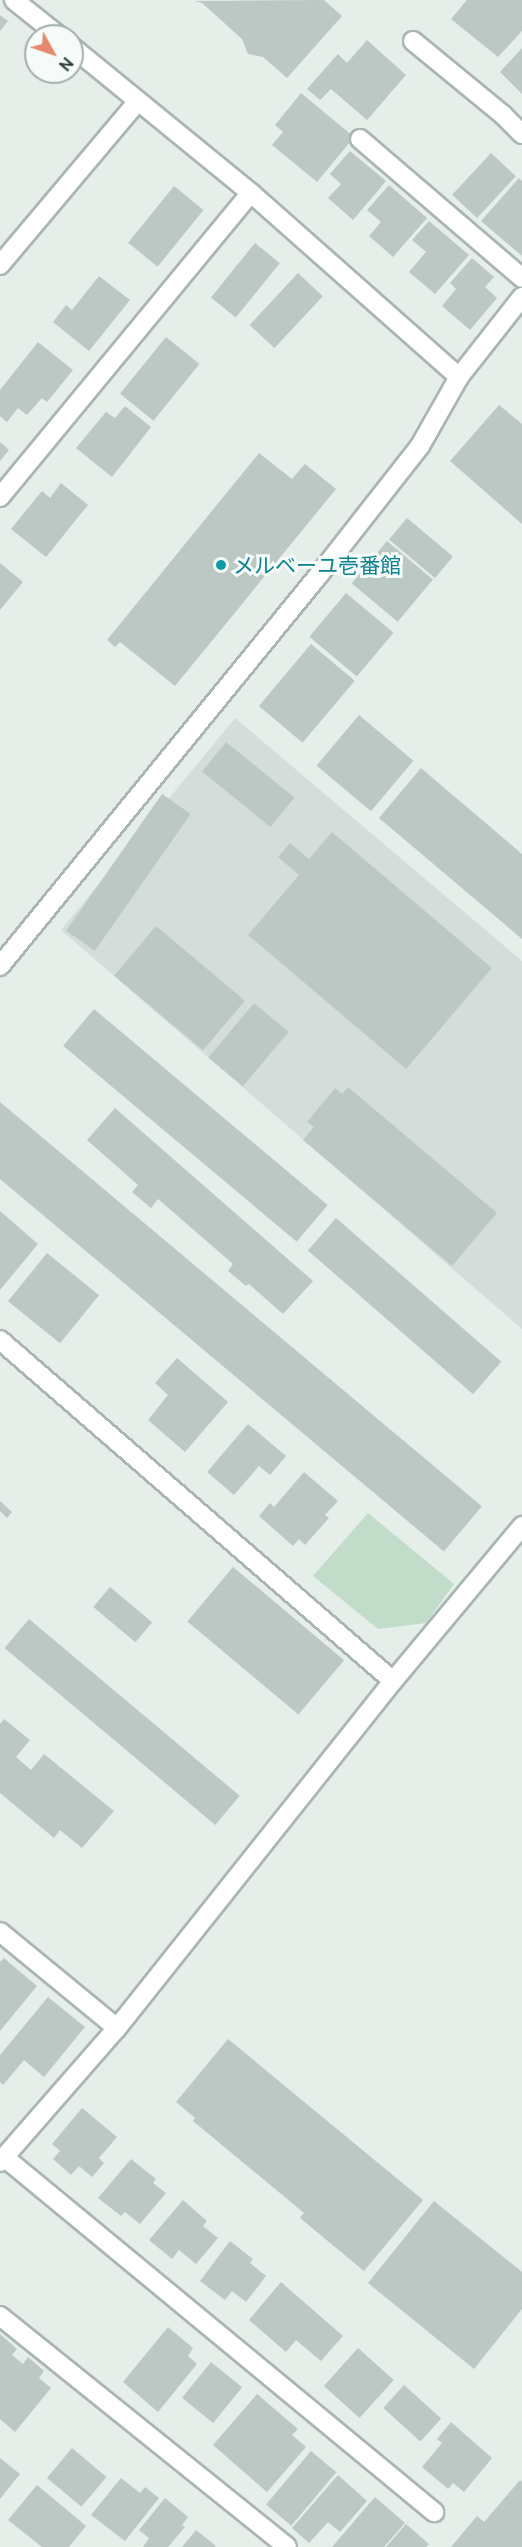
<!DOCTYPE html>
<meta charset="utf-8">
<style>
body{margin:0}
#map{position:relative;width:522px;height:2547px;overflow:hidden;background:#e6eeea;font-family:Ubuntu,"Noto Sans JP",sans-serif}
div>[style]{position:absolute}
.built>*{inset:0;background:#d4ddd9}
.green>*{inset:0;background:#c1dcc8}
.building>*{inset:0;background:#bbc8c3;transform-origin:0 0}
.roads{filter:drop-shadow(2px 0 #a9b6b1) drop-shadow(-2px 0 #a9b6b1) drop-shadow(0 2px #a9b6b1) drop-shadow(0 -2px #a9b6b1)}
.lane>*{height:18px;margin:-9px;padding:0 9px;transform-origin:9px;border-radius:9px;background:#fff}
.street>*{height:18px;margin:-9px;padding:0 9px;transform-origin:9px;border-radius:9px;background:#fff}
.dots>*{width:16px;height:16px;translate:-50% -50%;box-sizing:border-box;border:3px solid #f6faf8;border-radius:50%}
span{translate:-50% -50%;white-space:nowrap;text-align:center;line-height:1.15;-webkit-text-stroke:6px #f6faf8;paint-order:stroke}
.culture-label{font-size:21px;color:#0d838f}
.left{translate:0 -50%;text-align:left}
.north{position:absolute;left:24px;top:24px;width:60px;height:60px;box-sizing:border-box;background:#f6faf8;border:2px solid #a3afab;border-radius:50%;rotate:130deg;font-size:16px;font-weight:700;line-height:24px;text-align:center;color:#263e37}
.north::after{content:'';display:block;margin:auto;width:21px;height:27px;background:#e6886b;clip-path:polygon(50% 0,100% 100%,50% 72%,0 100%)}
</style>
<div id="map">
<div class="built">
<div style="clip-path:polygon(235px 718px,522px 961px,522px 1329px,61px 930px)"></div>
</div>
<div class="green">
<div style="clip-path:polygon(368px 1513px,454px 1584px,426px 1623px,378px 1629px,313px 1576px)"></div>
</div>
<div class="building">
<div style="clip-path:polygon(324px 0,342px 16px,287px 78px,263px 57px,248px 54px,242px 39px,202px 3px,194px 1px)"></div>
<div style="clip-path:polygon(467px 0,522px 0,522px 31px,498px 57px,451px 19px)"></div>
<div style="clip-path:polygon(0 15px,8px 21px,0 31px)"></div>
<div style="clip-path:polygon(367px 40px,406px 75px,367px 120px,331px 89px,320px 100px,307px 89px,338px 54px,347px 63px)"></div>
<div style="clip-path:polygon(522px 48px,522px 94px,500px 72px)"></div>
<div style="clip-path:polygon(301px 93px,354px 137px,317px 182px,272px 145px,283px 132px,275px 125px)"></div>
<div style="clip-path:polygon(350px 151px,386px 181px,353px 220px,328px 198px,341px 184px,330px 174px)"></div>
<div style="left:491px;top:153px;width:34px;height:57px;rotate:43deg"></div>
<div style="clip-path:polygon(519px 178px,522px 181px,522px 256px,481px 221px)"></div>
<div style="clip-path:polygon(389px 185px,427px 218px,393px 257px,369px 236px,381px 222px,367px 210px)"></div>
<div style="left:174px;top:186px;width:38px;height:73px;rotate:39deg"></div>
<div style="clip-path:polygon(429px 221px,469px 255px,435px 294px,409px 272px,426px 252px,412px 240px)"></div>
<div style="left:255px;top:243px;width:32px;height:70px;rotate:39deg"></div>
<div style="clip-path:polygon(472px 258px,494px 277px,485px 287px,497px 298px,470px 330px,442px 306px,456px 289px,450px 283px)"></div>
<div style="left:298px;top:273px;width:34px;height:71px;rotate:43deg"></div>
<div style="clip-path:polygon(99px 276px,130px 300px,89px 351px,53px 322px,66px 305px,72px 310px)"></div>
<div style="left:166px;top:337px;width:43px;height:73px;rotate:39deg"></div>
<div style="clip-path:polygon(38px 342px,73px 370px,47px 402px,42px 398px,27px 415px,18px 408px,7px 422px,0 416px,0 390px)"></div>
<div style="clip-path:polygon(499px 405px,522px 424px,522px 524px,450px 461px)"></div>
<div style="clip-path:polygon(125px 406px,151px 427px,112px 477px,76px 448px,106px 412px,115px 418px)"></div>
<div style="clip-path:polygon(0 442px,9px 450px,0 461px)"></div>
<div style="clip-path:polygon(259px 453px,292px 479px,305px 464px,336px 489px,175px 686px,120px 642px,115px 647px,107px 640px)"></div>
<div style="clip-path:polygon(61px 483px,88px 505px,46px 557px,11px 529px,42px 491px,50px 498px)"></div>
<div style="left:407px;top:518px;width:60px;height:28px;rotate:40deg"></div>
<div style="left:387px;top:541px;width:60px;height:55px;rotate:40deg"></div>
<div style="clip-path:polygon(0 563px,23px 582px,0 610px)"></div>
<div style="left:346px;top:593px;width:62px;height:57px;rotate:40deg"></div>
<div style="left:311px;top:644px;width:57px;height:81px;rotate:40deg"></div>
<div style="left:359px;top:715px;width:71px;height:66px;rotate:40deg"></div>
<div style="left:226px;top:742px;width:88px;height:38px;rotate:39deg"></div>
<div style="clip-path:polygon(421px 768px,522px 854px,522px 939px,379px 818px)"></div>
<div style="left:162px;top:794px;width:35px;height:167px;rotate:35deg"></div>
<div style="clip-path:polygon(332px 832px,492px 968px,406px 1069px,248px 935px,299px 875px,278px 857px,290px 843px,309px 859px)"></div>
<div style="left:156px;top:926px;width:116px;height:65px;rotate:40deg"></div>
<div style="left:254px;top:1003px;width:45px;height:71px;rotate:40deg"></div>
<div style="left:94px;top:1009px;width:305px;height:48px;rotate:40deg"></div>
<div style="clip-path:polygon(348px 1087px,497px 1213px,452px 1266px,303px 1140px,314px 1127px,307px 1122px,335px 1088px,342px 1094px)"></div>
<div style="left:0;top:1102px;width:629px;height:59px;rotate:40deg"></div>
<div style="clip-path:polygon(115px 1108px,313px 1281px,283px 1314px,249px 1284px,246px 1286px,228px 1271px,233px 1264px,158px 1199px,151px 1208px,132px 1192px,138px 1185px,87px 1140px)"></div>
<div style="clip-path:polygon(0 1211px,38px 1244px,0 1290px)"></div>
<div style="left:336px;top:1218px;width:219px;height:43px;rotate:41deg"></div>
<div style="left:47px;top:1253px;width:67px;height:62px;rotate:39deg"></div>
<div style="clip-path:polygon(177px 1358px,228px 1402px,185px 1452px,148px 1420px,168px 1395px,155px 1383px)"></div>
<div style="clip-path:polygon(248px 1424px,286px 1456px,270px 1475px,259px 1466px,234px 1495px,207px 1472px)"></div>
<div style="clip-path:polygon(304px 1472px,338px 1501px,325px 1515px,329px 1518px,305px 1545px,299px 1539px,293px 1546px,259px 1516px,270px 1503px,274px 1507px)"></div>
<div style="clip-path:polygon(0 1501px,12px 1512px,7px 1518px,0 1511px)"></div>
<div style="left:233px;top:1567px;width:145px;height:71px;rotate:40deg"></div>
<div style="left:110px;top:1587px;width:55px;height:26px;rotate:40deg"></div>
<div style="left:29px;top:1619px;width:275px;height:38px;rotate:40deg"></div>
<div style="clip-path:polygon(4px 1719px,30px 1740px,16px 1757px,31px 1770px,44px 1754px,114px 1811px,82px 1848px,60px 1830px,54px 1838px,0 1793px,0 1724px)"></div>
<div style="clip-path:polygon(4px 1958px,37px 1986px,0 2031px,0 1962px)"></div>
<div style="clip-path:polygon(48px 1997px,85px 2027px,44px 2077px,24px 2060px,3px 2085px,0 2082px,0 2055px)"></div>
<div style="clip-path:polygon(228px 2039px,423px 2200px,364px 2271px,300px 2218px,304px 2213px,193px 2121px,195px 2118px,176px 2102px)"></div>
<div style="clip-path:polygon(82px 2108px,117px 2137px,99px 2158px,104px 2163px,92px 2177px,79px 2166px,71px 2175px,53px 2159px,60px 2151px,52px 2144px)"></div>
<div style="clip-path:polygon(131px 2159px,156px 2179px,153px 2183px,166px 2193px,140px 2224px,125px 2212px,121px 2216px,98px 2198px)"></div>
<div style="clip-path:polygon(183px 2200px,207px 2221px,203px 2226px,218px 2238px,196px 2264px,179px 2250px,172px 2259px,149px 2240px)"></div>
<div style="clip-path:polygon(434px 2201px,522px 2272px,522px 2309px,474px 2369px,368px 2283px)"></div>
<div style="clip-path:polygon(230px 2241px,253px 2259px,250px 2263px,266px 2276px,246px 2302px,232px 2291px,225px 2300px,200px 2281px)"></div>
<div style="clip-path:polygon(281px 2282px,343px 2336px,321px 2361px,296px 2340px,286px 2352px,249px 2320px)"></div>
<div style="clip-path:polygon(168px 2327px,193px 2348px,188px 2356px,197px 2364px,158px 2412px,123px 2382px)"></div>
<div style="clip-path:polygon(0 2334px,17px 2349px,12px 2355px,23px 2364px,28px 2357px,44px 2371px,39px 2378px,51px 2388px,15px 2432px,0 2419px)"></div>
<div style="left:358px;top:2348px;width:48px;height:51px;rotate:42deg"></div>
<div style="left:211px;top:2362px;width:40px;height:46px;rotate:39deg"></div>
<div style="left:404px;top:2385px;width:50px;height:31px;rotate:42deg"></div>
<div style="clip-path:polygon(257px 2394px,298px 2429px,292px 2435px,306px 2447px,267px 2492px,213px 2445px)"></div>
<div style="clip-path:polygon(451px 2422px,492px 2458px,464px 2492px,453px 2483px,448px 2489px,422px 2467px,442px 2443px,437px 2439px)"></div>
<div style="left:72px;top:2448px;width:45px;height:39px;rotate:40deg"></div>
<div style="left:311px;top:2451px;width:33px;height:70px;rotate:40deg"></div>
<div style="clip-path:polygon(0 2458px,20px 2474px,0 2499px)"></div>
<div style="clip-path:polygon(338px 2475px,367px 2501px,340px 2532px,328px 2522px,309px 2543px,292px 2528px)"></div>
<div style="clip-path:polygon(121px 2478px,140px 2493px,145px 2487px,159px 2498px,125px 2541px,91px 2515px)"></div>
<div style="clip-path:polygon(520px 2480px,522px 2482px,522px 2547px,451px 2547px,477px 2516px,484px 2522px)"></div>
<div style="clip-path:polygon(37px 2485px,86px 2526px,69px 2547px,42px 2547px,8px 2520px)"></div>
<div style="clip-path:polygon(375px 2497px,405px 2523px,384px 2547px,332px 2547px)"></div>
<div style="clip-path:polygon(165px 2498px,188px 2517px,182px 2525px,185px 2527px,168px 2547px,143px 2547px,149px 2538px,139px 2530px)"></div>
<div style="clip-path:polygon(406px 2524px,429px 2544px,426px 2547px,386px 2547px)"></div>
<div style="clip-path:polygon(196px 2530px,216px 2546px,215px 2547px,182px 2547px)"></div>
</div>
<div class="roads">
<div class="lane">
<div style="left:0;top:265px;width:214px;rotate:-49.9deg"></div>
<div style="left:0;top:497px;width:394px;rotate:-50.5deg"></div>
</div>
<div class="street">
<div style="left:14px;top:0;width:58px;rotate:38.7deg"></div>
<div style="left:413px;top:41px;width:117px;rotate:39.4deg"></div>
<div style="left:503px;top:115px;width:27px;rotate:45deg"></div>
<div style="left:72px;top:47px;width:231px;rotate:39.2deg"></div>
<div style="left:251px;top:193px;width:278px;rotate:41.5deg"></div>
<div style="left:360px;top:139px;width:213px;rotate:40.6deg"></div>
<div style="left:0;top:966px;width:503px;rotate:-50.81deg"></div>
<div style="left:318px;top:576px;width:165px;rotate:-51.9deg"></div>
<div style="left:420px;top:446px;width:79px;rotate:-60.5deg"></div>
<div style="left:459px;top:377px;width:102px;rotate:-51.8deg"></div>
<div style="left:0;top:1340px;width:520px;rotate:40.95deg"></div>
<div style="left:0;top:1932px;width:151px;rotate:39.4deg"></div>
<div style="left:4px;top:2157px;width:558px;rotate:39.54deg"></div>
<div style="left:0;top:2162px;width:178px;rotate:-48.9deg"></div>
<div style="left:117px;top:2028px;width:443px;rotate:-51.5deg"></div>
<div style="left:393px;top:1681px;width:202px;rotate:-50.2deg"></div>
<div style="left:0;top:2316px;width:368px;rotate:38.8deg"></div>
</div>
</div>
<div class="dots">
<div style="left:221px;top:565px;background:#0f9aa8"></div>
</div>
<div class="culture-label">
<span class="left" style="left:233px;top:565px">メルベーユ壱番館</span>
</div>
<div class="north">N</div>
</div>
